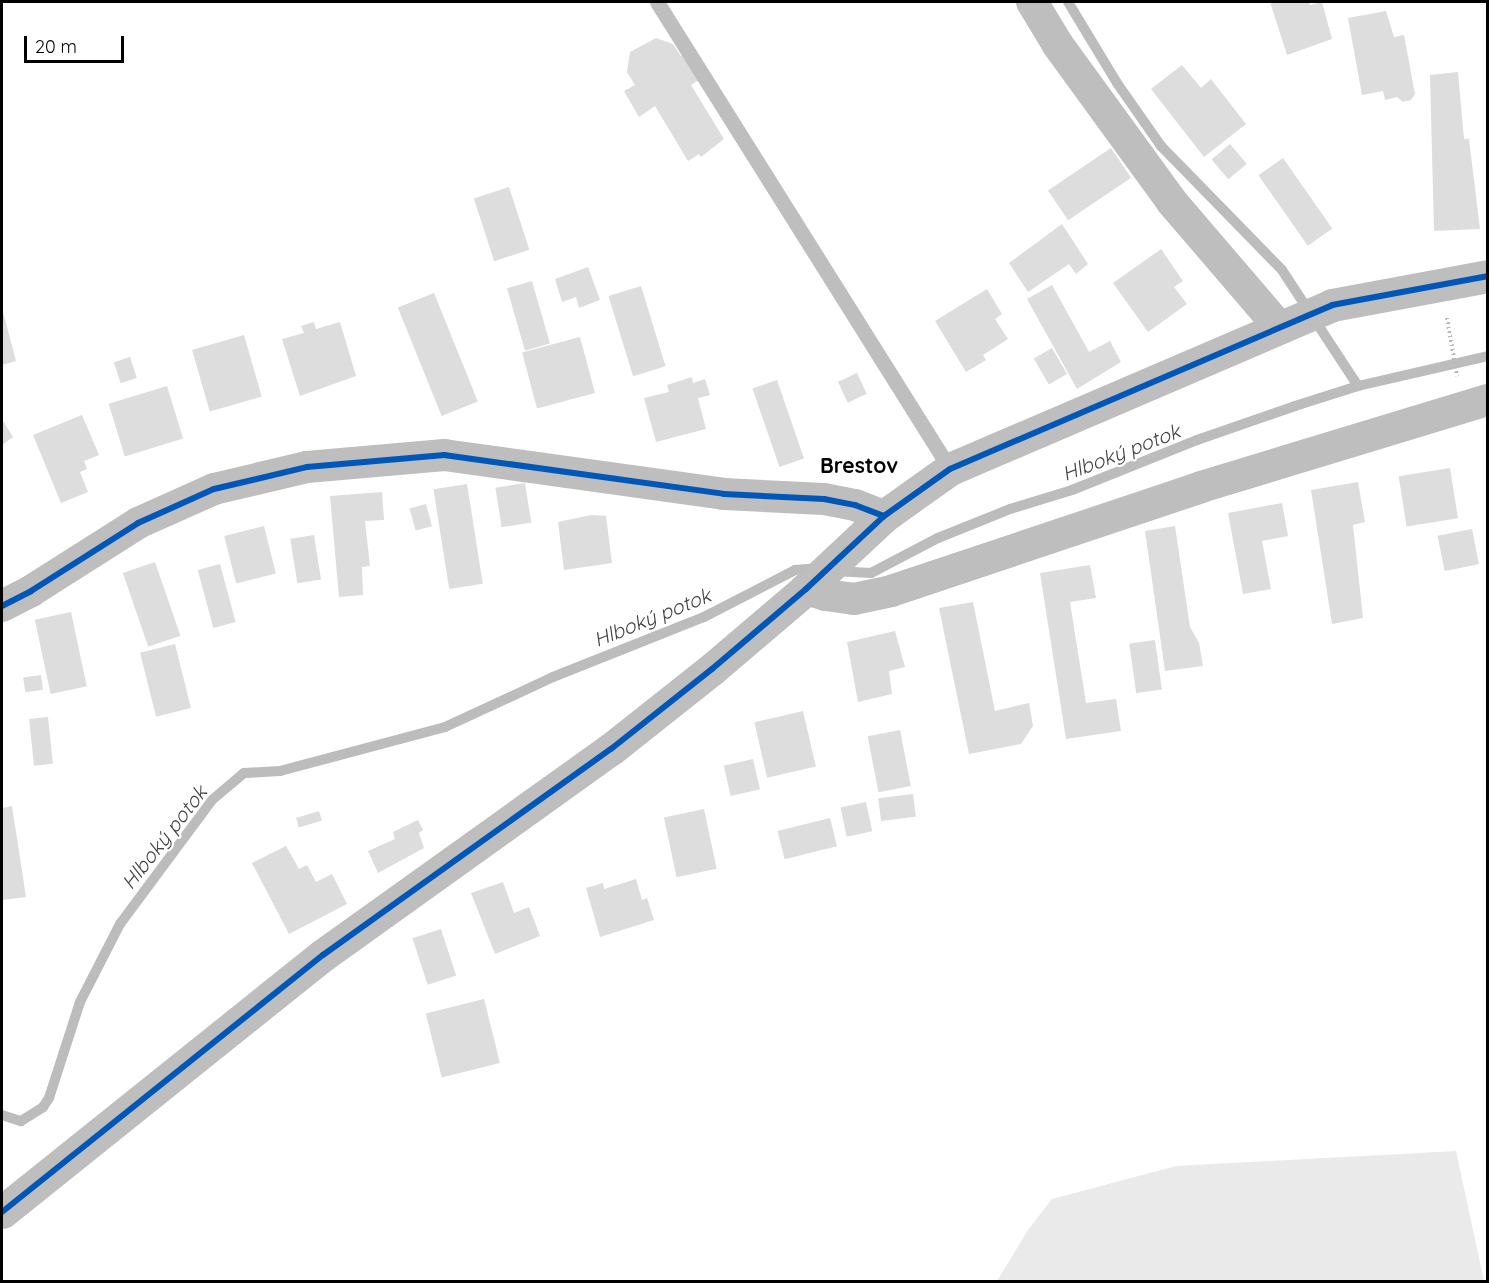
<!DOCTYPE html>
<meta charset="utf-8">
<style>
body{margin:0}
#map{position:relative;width:1489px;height:1283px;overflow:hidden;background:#fff;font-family:Quicksand,sans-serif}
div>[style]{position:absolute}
.green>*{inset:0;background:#eaeaea}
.stream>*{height:10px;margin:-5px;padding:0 5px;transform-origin:5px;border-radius:5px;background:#bcbcbc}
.building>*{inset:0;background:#ddd;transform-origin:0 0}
.path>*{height:4px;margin-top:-2px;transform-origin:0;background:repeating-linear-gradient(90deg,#b8b8b8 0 1.5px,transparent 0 4.5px)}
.service>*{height:15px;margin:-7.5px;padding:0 7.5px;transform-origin:7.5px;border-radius:7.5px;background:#bebebe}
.minor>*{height:32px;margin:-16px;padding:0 16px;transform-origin:16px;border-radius:16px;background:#bebebe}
.tertiary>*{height:33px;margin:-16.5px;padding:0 16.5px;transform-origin:16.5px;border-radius:16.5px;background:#bebebe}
.cycleway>*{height:6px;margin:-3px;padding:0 3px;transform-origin:3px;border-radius:3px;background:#0057b8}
span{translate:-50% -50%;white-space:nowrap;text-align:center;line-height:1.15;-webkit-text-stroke:4.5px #fff;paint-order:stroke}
.water-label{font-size:20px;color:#414141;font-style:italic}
.quarter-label{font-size:21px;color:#000;font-weight:700}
.frame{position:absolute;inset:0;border:3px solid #000;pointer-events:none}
.scale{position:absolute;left:24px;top:36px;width:100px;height:27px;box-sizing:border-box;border:3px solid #000;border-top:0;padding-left:8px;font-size:18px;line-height:21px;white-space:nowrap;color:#000;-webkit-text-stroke:4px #fff;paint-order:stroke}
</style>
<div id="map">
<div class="green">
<div style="clip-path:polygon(1456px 1151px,1484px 1281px,997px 1281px,1028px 1230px,1052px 1199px,1176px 1166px)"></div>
</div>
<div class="stream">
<div style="left:1068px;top:2px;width:95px;rotate:58.8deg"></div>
<div style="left:1117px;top:83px;width:77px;rotate:55.1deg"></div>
<div style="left:1161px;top:146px;width:173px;rotate:45.7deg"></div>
<div style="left:1282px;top:270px;width:139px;rotate:56.8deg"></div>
<div style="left:834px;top:571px;width:37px;rotate:3deg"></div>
<div style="left:871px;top:573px;width:76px;rotate:-27.6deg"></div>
<div style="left:938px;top:538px;width:78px;rotate:-21.9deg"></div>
<div style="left:1010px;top:509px;width:65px;rotate:-17deg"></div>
<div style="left:1072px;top:490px;width:135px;rotate:-21.8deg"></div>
<div style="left:1197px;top:440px;width:104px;rotate:-19.1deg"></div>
<div style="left:1295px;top:406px;width:66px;rotate:-17.6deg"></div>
<div style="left:1358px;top:386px;width:133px;rotate:-13deg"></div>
<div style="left:2px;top:1115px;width:20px;rotate:18deg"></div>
<div style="left:21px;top:1121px;width:26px;rotate:-32deg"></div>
<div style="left:43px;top:1107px;width:11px;rotate:-56deg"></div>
<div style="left:49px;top:1098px;width:101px;rotate:-72.1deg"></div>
<div style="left:80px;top:1002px;width:88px;rotate:-62.9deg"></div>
<div style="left:120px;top:924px;width:154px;rotate:-53.4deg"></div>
<div style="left:212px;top:800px;width:42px;rotate:-40.2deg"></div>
<div style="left:244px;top:773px;width:36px;rotate:-3deg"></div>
<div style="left:280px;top:771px;width:171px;rotate:-14.9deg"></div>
<div style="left:445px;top:727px;width:119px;rotate:-24.8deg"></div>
<div style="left:553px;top:677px;width:162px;rotate:-21.7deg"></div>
<div style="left:704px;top:617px;width:102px;rotate:-27.3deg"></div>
<div style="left:795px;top:570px;width:21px;rotate:-5deg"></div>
</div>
<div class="building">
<div style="clip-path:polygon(1270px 2px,1309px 2px,1310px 5px,1322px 2px,1332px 39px,1287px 55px)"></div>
<div style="clip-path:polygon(1386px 11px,1394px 37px,1404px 35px,1415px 94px,1411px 100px,1403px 102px,1397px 97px,1385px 100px,1383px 91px,1362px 95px,1348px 18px)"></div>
<div style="clip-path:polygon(656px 38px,673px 44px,681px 56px,688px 51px,704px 77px,691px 85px,724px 139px,701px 157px,699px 154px,688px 161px,655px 106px,639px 117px,624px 91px,635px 85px,627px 72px,630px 52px)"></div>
<div style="clip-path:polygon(1182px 65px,1201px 88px,1211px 79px,1246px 124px,1204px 157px,1151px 89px)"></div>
<div style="clip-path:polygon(1458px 72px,1464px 139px,1469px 139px,1480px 229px,1434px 231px,1430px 75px)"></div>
<div style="left:1230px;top:144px;width:26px;height:24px;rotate:50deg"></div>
<div style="left:1111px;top:148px;width:36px;height:76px;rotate:56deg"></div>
<div style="left:1283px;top:158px;width:86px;height:30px;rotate:55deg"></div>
<div style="left:509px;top:187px;width:66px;height:37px;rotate:72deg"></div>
<div style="clip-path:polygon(1062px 224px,1088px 264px,1076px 274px,1069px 264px,1028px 292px,1009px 263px)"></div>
<div style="clip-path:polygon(1161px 249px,1183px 281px,1174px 287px,1187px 304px,1148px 332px,1113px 283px)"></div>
<div style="clip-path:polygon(588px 267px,600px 300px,579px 308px,576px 297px,562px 302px,555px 279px)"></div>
<div style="left:532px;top:281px;width:65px;height:26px;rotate:74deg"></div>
<div style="clip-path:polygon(1052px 285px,1089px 352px,1110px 341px,1121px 362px,1077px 389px,1027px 299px)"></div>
<div style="left:641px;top:286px;width:84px;height:34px;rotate:73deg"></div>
<div style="clip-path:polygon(987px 289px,1002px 314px,995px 319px,1008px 339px,983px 355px,986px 360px,966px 372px,935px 321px)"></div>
<div style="left:434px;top:293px;width:117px;height:39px;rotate:68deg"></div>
<div style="clip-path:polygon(2px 308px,16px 361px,2px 365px)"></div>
<div style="clip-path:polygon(314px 322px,316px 329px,340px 322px,356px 376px,300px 396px,282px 339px,304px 333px,301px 326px)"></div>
<div style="left:244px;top:335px;width:64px;height:54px;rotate:74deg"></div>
<div style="left:580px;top:337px;width:58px;height:60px;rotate:75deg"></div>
<div style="left:1052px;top:348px;width:30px;height:21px;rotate:60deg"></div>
<div style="left:130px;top:357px;width:22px;height:17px;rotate:72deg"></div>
<div style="left:857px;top:373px;width:23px;height:21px;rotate:65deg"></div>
<div style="clip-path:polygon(692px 377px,693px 383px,705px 379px,710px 395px,698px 398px,706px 429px,656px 442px,644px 398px,669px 392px,667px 385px)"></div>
<div style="left:777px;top:380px;width:83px;height:26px;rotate:71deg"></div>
<div style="left:167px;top:386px;width:55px;height:61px;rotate:73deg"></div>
<div style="clip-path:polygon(82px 415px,99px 455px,84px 461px,87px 469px,80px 472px,88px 492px,61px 503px,33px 435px)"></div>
<div style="clip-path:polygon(2px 419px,13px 437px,2px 445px)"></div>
<div style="left:1450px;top:468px;width:51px;height:52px;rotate:81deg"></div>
<div style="clip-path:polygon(1358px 482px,1365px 522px,1353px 525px,1363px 618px,1332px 624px,1311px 490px)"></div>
<div style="left:525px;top:483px;width:40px;height:30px;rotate:81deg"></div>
<div style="left:467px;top:484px;width:101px;height:34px;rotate:81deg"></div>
<div style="clip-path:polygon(382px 492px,384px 520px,365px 521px,370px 566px,362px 567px,363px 595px,339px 597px,330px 496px)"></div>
<div style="clip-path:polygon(1282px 503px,1288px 536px,1262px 541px,1271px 589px,1243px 594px,1228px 513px)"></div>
<div style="left:426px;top:504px;width:23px;height:17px;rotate:75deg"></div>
<div style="clip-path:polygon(591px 515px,606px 516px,612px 563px,564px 570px,558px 522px)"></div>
<div style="left:264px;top:526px;width:49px;height:41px;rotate:76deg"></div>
<div style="clip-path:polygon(1175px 526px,1190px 627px,1199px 643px,1203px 666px,1165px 671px,1145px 531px)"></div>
<div style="left:1472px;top:529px;width:36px;height:35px;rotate:79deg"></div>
<div style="left:314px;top:535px;width:45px;height:24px;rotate:81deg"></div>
<div style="left:155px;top:562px;width:78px;height:34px;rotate:71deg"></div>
<div style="left:220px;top:564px;width:60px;height:23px;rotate:75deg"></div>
<div style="clip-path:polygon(1090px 565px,1096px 598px,1070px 602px,1086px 703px,1116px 699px,1121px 731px,1066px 739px,1040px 573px)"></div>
<div style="clip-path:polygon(973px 602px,995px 711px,1029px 703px,1033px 726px,1021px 744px,969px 754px,939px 608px)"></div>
<div style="left:71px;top:612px;width:76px;height:37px;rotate:78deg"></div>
<div style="clip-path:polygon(895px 631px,905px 667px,889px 671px,892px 694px,858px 702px,847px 642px)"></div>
<div style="left:1155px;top:640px;width:50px;height:26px;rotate:82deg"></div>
<div style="left:175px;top:644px;width:66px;height:36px;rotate:76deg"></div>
<div style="left:41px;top:675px;width:15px;height:18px;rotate:82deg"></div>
<div style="left:803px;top:711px;width:57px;height:50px;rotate:77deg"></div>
<div style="left:48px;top:717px;width:47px;height:19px;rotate:84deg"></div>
<div style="left:900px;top:730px;width:57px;height:33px;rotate:79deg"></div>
<div style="left:753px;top:759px;width:31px;height:30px;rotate:77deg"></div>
<div style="left:913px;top:794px;width:23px;height:35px;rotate:83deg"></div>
<div style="left:866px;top:802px;width:30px;height:26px;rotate:78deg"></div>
<div style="clip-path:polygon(12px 806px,26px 897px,2px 900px,2px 808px)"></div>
<div style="left:704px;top:809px;width:61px;height:41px;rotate:78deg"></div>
<div style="left:319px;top:811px;width:10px;height:24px;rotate:73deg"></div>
<div style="left:830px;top:818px;width:29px;height:54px;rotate:76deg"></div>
<div style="clip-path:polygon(418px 820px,423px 830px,419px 833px,424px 848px,378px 873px,368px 851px,395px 839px,393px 832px)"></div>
<div style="clip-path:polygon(286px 846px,299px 869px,307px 865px,316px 882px,332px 874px,347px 904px,289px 934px,252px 863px)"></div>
<div style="clip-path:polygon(636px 879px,642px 900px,647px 898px,654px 920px,600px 937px,586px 888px,603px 883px,604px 889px)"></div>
<div style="clip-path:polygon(503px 882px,514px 913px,529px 907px,540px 936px,495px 954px,471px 893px)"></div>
<div style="left:441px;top:929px;width:49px;height:30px;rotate:72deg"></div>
<div style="left:484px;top:999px;width:66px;height:60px;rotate:76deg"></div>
</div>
<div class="path">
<div style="left:1447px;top:318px;width:59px;rotate:80.2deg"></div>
</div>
<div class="service">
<div style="left:657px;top:2px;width:551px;rotate:57.9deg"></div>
</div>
<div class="minor">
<div style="left:1032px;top:2px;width:50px;rotate:58.8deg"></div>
<div style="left:1058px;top:45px;width:194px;rotate:54deg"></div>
<div style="left:1172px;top:202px;width:166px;rotate:49.4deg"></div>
<div style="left:806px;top:589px;width:21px;rotate:17deg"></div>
<div style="left:826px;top:595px;width:28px;rotate:8deg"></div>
<div style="left:854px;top:599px;width:38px;rotate:-12deg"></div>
<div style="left:891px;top:591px;width:327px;rotate:-18.5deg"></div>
<div style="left:1201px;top:487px;width:300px;rotate:-16.9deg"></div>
<div style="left:2px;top:606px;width:33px;rotate:-27deg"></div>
<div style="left:31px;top:591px;width:127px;rotate:-32.4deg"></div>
<div style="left:138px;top:523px;width:83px;rotate:-24.1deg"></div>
<div style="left:214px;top:489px;width:96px;rotate:-13.3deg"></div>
<div style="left:307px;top:467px;width:138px;rotate:-5deg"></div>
<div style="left:444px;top:455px;width:283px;rotate:7.9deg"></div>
<div style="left:724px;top:494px;width:100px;rotate:2.9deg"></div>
<div style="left:824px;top:499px;width:32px;rotate:11deg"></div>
<div style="left:855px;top:505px;width:31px;rotate:21deg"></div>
</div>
<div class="tertiary">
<div style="left:2px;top:1212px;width:411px;rotate:-38.7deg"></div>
<div style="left:323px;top:955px;width:354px;rotate:-35.6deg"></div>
<div style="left:611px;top:749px;width:129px;rotate:-38.4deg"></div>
<div style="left:712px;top:669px;width:123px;rotate:-40.4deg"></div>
<div style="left:806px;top:589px;width:107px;rotate:-43.1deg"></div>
<div style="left:884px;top:516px;width:81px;rotate:-35.5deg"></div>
<div style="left:950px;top:469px;width:416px;rotate:-23.2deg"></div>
<div style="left:1332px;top:305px;width:159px;rotate:-10.5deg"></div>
</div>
<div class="cycleway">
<div style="left:2px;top:606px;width:33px;rotate:-27deg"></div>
<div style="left:31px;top:591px;width:127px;rotate:-32.4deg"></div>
<div style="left:138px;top:523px;width:83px;rotate:-24.1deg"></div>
<div style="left:214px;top:489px;width:96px;rotate:-13.3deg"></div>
<div style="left:307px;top:467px;width:138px;rotate:-5deg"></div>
<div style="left:444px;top:455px;width:283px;rotate:7.9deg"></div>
<div style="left:724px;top:494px;width:100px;rotate:2.9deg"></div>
<div style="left:824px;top:499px;width:32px;rotate:11deg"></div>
<div style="left:855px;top:505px;width:31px;rotate:21deg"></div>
<div style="left:2px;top:1212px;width:411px;rotate:-38.7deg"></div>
<div style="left:323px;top:955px;width:354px;rotate:-35.6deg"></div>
<div style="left:611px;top:749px;width:129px;rotate:-38.4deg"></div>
<div style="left:712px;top:669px;width:123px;rotate:-40.4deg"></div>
<div style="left:806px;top:589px;width:107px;rotate:-43.1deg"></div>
<div style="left:884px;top:516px;width:81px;rotate:-35.5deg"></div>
<div style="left:950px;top:469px;width:416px;rotate:-23.2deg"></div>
<div style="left:1332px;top:305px;width:159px;rotate:-10.5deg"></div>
</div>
<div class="water-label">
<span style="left:1121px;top:452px;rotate:-21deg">Hlboký potok</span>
<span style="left:652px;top:617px;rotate:-22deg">Hlboký potok</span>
<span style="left:164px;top:837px;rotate:-52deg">Hlboký potok</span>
</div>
<div class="quarter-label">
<span style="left:859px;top:465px">Brestov</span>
</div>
<div class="frame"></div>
<div class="scale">20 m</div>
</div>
